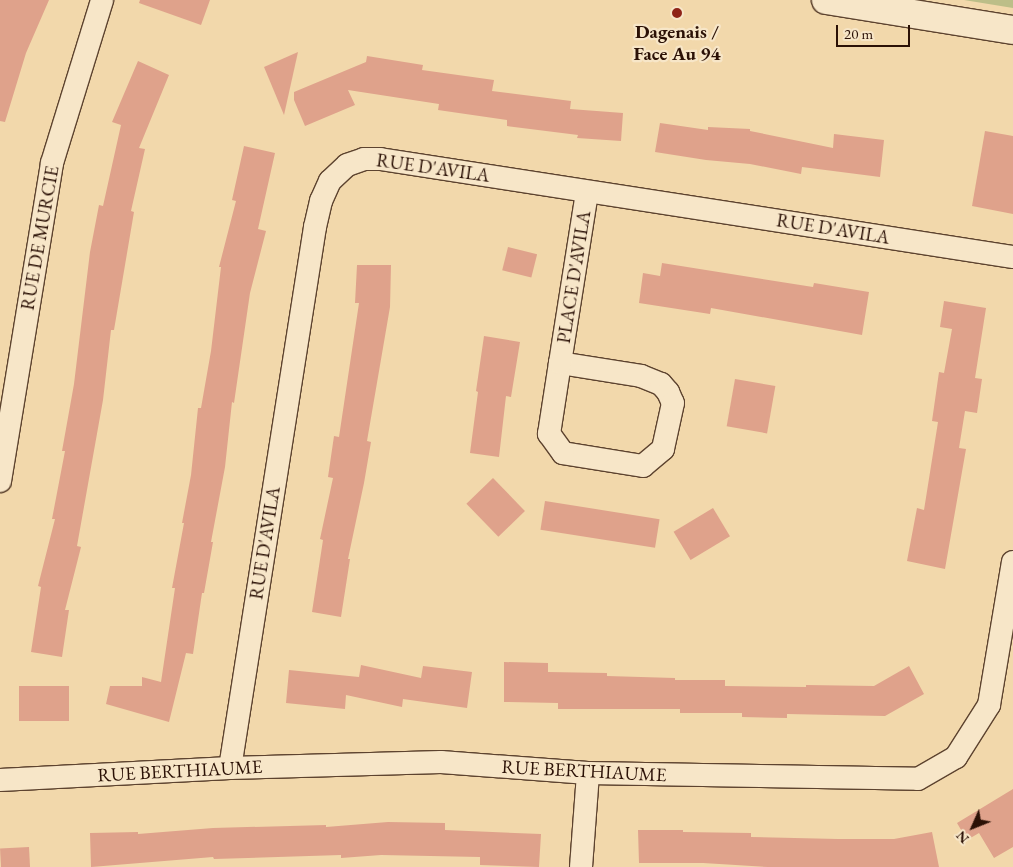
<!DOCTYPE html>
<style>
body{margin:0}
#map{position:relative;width:1013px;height:867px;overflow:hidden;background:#f2d8ab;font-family:"EB Garamond",serif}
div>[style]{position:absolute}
.green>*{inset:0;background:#bcbe88}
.building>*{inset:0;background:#dfa28b;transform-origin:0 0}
.roads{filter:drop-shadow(1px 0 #5d432f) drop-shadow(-1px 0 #5d432f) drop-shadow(0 1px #5d432f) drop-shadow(0 -1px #5d432f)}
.street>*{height:22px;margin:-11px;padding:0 11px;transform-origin:11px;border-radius:11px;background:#f7e6c8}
.secondary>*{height:28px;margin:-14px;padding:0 14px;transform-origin:14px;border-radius:14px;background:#f7e6c8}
.dots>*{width:14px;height:14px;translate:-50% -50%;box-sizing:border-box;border:2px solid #f7e6c8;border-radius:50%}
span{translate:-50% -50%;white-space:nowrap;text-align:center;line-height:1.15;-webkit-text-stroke:4.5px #f7e6c8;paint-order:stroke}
.poi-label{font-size:19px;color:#2b1106;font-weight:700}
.street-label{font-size:19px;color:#2b1106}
.north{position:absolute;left:948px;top:802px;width:50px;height:50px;-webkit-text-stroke:4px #f7e6c8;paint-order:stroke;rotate:226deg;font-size:14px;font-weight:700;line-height:20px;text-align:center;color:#2b1106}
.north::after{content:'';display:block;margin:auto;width:18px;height:22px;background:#2b1106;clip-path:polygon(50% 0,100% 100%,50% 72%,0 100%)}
.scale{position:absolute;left:836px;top:25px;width:74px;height:22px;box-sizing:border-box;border:2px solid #2b1106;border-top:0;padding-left:6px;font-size:15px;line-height:18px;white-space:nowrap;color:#2b1106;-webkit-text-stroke:4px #f7e6c8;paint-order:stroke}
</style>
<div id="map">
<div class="green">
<div style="clip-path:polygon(964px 0,1013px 0,1013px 8px)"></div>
</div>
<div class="building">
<div style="clip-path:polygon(0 0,49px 0,26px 53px,5px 122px,0 121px)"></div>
<div style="clip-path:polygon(140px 0,210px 0,201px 25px,139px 3px)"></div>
<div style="clip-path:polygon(298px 52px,284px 115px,264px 67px)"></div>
<div style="clip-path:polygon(367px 56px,423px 65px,422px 70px,494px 80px,492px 91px,571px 101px,570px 109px,623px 113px,621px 141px,577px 138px,578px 135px,507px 126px,507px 120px,438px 110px,439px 104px,348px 90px,355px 105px,305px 126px,294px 100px,294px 92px,366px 62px)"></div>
<div style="clip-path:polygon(138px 61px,169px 75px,139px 148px,145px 149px,131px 211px,134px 212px,114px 330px,111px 330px,103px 400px,77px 546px,81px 547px,65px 610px,69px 610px,62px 657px,31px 652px,41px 587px,38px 586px,55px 519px,52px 519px,65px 451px,62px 451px,74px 384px,90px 252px,99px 205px,103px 206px,121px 125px,112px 122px)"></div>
<div style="clip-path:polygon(660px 123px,708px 130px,708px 127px,750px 129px,750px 131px,833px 148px,834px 134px,884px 140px,880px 177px,802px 167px,801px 174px,750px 164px,706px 160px,655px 152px)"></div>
<div style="clip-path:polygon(985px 131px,1013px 136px,1013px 214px,972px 206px)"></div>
<div style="clip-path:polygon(244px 146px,275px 153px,258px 229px,266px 231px,250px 293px,234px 403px,232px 402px,225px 467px,211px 542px,213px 542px,204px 593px,202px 593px,193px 654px,186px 653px,169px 722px,106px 704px,110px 686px,142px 686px,142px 677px,161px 682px,175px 588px,172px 588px,184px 523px,182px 523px,191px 475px,198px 408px,201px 408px,211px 351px,221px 267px,219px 267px,236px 201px,232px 200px)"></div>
<div style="left:508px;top:247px;width:30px;height:24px;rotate:14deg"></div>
<div style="clip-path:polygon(662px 263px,813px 287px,814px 283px,869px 292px,862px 335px,711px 308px,710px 314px,639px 303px,643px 273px,660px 276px)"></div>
<div style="clip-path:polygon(357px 265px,391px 265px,390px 307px,367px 441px,371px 442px,364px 483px,348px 559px,350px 559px,341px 617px,312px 612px,323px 540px,320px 539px,333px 478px,328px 477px,334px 436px,339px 437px,359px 303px,355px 303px)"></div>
<div style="clip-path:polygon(944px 301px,986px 308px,975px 378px,982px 379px,977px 413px,965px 411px,959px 448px,966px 449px,945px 569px,907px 561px,917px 508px,924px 510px,938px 422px,932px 421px,939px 372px,944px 373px,952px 329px,940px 327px)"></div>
<div style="clip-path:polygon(484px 336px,520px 342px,511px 397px,506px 396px,499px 457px,470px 453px,478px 392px,476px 391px)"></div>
<div style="left:735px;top:379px;width:41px;height:48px;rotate:10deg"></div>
<div style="left:493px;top:478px;width:46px;height:37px;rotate:46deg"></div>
<div style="left:545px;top:501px;width:116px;height:29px;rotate:9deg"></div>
<div style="left:713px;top:508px;width:33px;height:46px;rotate:59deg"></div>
<div style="clip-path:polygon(504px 662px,548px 663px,548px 672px,607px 673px,607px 676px,675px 678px,675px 680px,725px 680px,725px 686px,806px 687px,806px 685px,874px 686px,909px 666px,924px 694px,885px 716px,787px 714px,787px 718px,742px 717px,742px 713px,680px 713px,680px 709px,558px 709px,558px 703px,504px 702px)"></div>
<div style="clip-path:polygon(361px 665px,421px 678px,423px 666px,472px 672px,467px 708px,403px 699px,402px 707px,346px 695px,345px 709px,286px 703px,289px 670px,359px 677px)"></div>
<div style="left:19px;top:686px;width:50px;height:35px"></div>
<div style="clip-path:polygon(1013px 789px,1013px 847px,994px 858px,979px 833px,967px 840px,957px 823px)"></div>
<div style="clip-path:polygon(388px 822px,445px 823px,445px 830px,541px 834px,539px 867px,480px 865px,480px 857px,381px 855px,341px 858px,341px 855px,214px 859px,213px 857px,91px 867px,90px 833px,138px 832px,138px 834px,213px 828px,326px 825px,326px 827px)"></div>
<div style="clip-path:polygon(638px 830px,683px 830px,683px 832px,751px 833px,751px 837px,838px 839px,894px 839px,932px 832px,939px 867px,768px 867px,703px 863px,639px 863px)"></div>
<div style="left:29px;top:847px;width:20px;height:29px;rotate:87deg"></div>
</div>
<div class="roads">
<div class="street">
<div style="left:560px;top:363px;width:82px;rotate:9.1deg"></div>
<div style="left:641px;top:376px;width:22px;rotate:22deg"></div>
<div style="left:661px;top:384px;width:11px;rotate:49deg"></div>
<div style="left:668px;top:392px;width:12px;rotate:66deg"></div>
<div style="left:673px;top:403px;width:47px;rotate:102.3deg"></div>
<div style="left:663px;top:449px;width:26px;rotate:140deg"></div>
<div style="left:643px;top:466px;width:81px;rotate:-170.8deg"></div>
<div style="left:563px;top:453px;width:24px;rotate:-126deg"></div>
<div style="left:549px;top:434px;width:72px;rotate:-81.2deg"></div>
<div style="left:560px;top:363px;width:173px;rotate:-81deg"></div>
<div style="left:0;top:481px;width:322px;rotate:-80.7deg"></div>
<div style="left:52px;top:163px;width:170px;rotate:-72.9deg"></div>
<div style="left:230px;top:768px;width:548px;rotate:-81.07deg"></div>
<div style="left:315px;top:227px;width:27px;rotate:-77deg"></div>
<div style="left:321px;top:201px;width:22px;rotate:-66deg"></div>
<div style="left:330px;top:181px;width:23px;rotate:-43deg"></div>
<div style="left:347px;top:165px;width:18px;rotate:-19deg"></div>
<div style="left:364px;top:159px;width:16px"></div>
<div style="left:380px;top:159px;width:641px;rotate:8.8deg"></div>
<div style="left:0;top:780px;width:230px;rotate:-3deg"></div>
<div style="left:230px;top:768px;width:211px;rotate:-1.6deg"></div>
<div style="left:441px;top:762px;width:147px;rotate:4.3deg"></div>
<div style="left:588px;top:773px;width:330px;rotate:1deg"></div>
<div style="left:918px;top:779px;width:44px;rotate:-30.1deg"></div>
<div style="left:956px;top:757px;width:62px;rotate:-57.6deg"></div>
<div style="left:989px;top:705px;width:145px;rotate:-80.5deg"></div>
<div style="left:581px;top:867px;width:94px;rotate:-85.7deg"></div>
</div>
<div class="secondary">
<div style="left:826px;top:0;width:189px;rotate:9.1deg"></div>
</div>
</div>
<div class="dots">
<div style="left:677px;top:13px;background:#8f2418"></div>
</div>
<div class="poi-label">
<span style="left:677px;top:43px">Dagenais /<br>Face Au 94</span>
</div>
<div class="street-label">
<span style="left:433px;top:168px;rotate:8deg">RUE D'AVILA</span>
<span style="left:833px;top:229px;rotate:9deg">RUE D'AVILA</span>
<span style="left:40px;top:238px;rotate:-80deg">RUE DE MURCIE</span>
<span style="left:574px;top:277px;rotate:-81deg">PLACE D'AVILA</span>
<span style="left:265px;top:543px;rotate:-81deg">RUE D'AVILA</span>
<span style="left:180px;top:771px;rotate:-3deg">RUE BERTHIAUME</span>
<span style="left:584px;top:771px;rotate:3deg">RUE BERTHIAUME</span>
</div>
<div class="north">N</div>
<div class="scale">20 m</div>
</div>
